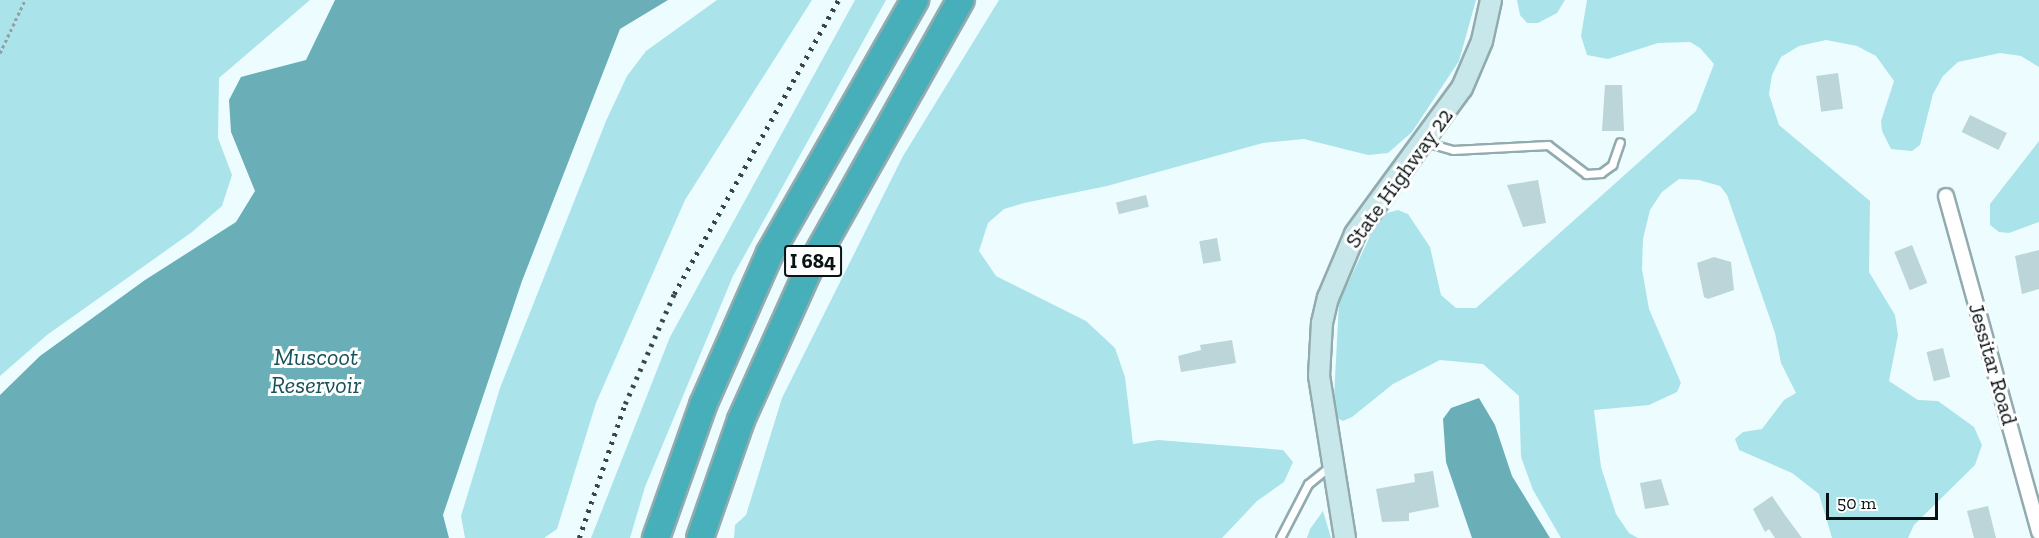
<!DOCTYPE html>
<style>
body{margin:0}
#map{position:relative;width:2039px;height:538px;overflow:hidden;background:#edfdff;font-family:"Zilla Slab",serif}
div>[style]{position:absolute}
.green>*{inset:0;background:#aae3ea}
.water>*{inset:0;background:#6aafb7}
.building>*{inset:0;background:#bbd5d8;transform-origin:0 0}
.path>*{height:3px;margin-top:-1.5px;transform-origin:0;background:repeating-linear-gradient(90deg,#929fa0 0 3px,transparent 0 6px)}
.roads{filter:drop-shadow(2px 0 #92abae) drop-shadow(-2px 0 #92abae) drop-shadow(0 2px #92abae) drop-shadow(0 -2px #92abae)}
.service>*{height:7px;margin:-3.5px;padding:0 3.5px;transform-origin:3.5px;border-radius:3.5px;background:#fff}
.minor>*{height:14px;margin:-7px;padding:0 7px;transform-origin:7px;border-radius:7px;background:#fff}
.secondary>*{height:20px;margin:-10px;padding:0 10px;transform-origin:10px;border-radius:10px;background:#c8e7ea}
.motorway>*{height:26px;margin:-13px;padding:0 13px;transform-origin:13px;border-radius:13px;background:#46afba}
.rail>*{height:4.5px;margin-top:-2.25px;transform-origin:0;background:repeating-linear-gradient(90deg,#3a4546 0 3px,transparent 0 9px)}
span{translate:-50% -50%;white-space:nowrap;text-align:center;line-height:1.15;-webkit-text-stroke:6px #fff;paint-order:stroke}
.shield-label span{padding:2px 4px;background:#fff;border:2px solid;border-radius:4px;-webkit-text-stroke-width:0}
.shield-label{font-size:21px;color:#0a1314;font-weight:700}
.street-label{font-size:22px;color:#0a1314}
.water-label{font-size:24px;color:#165259;font-style:italic}
.scale{position:absolute;left:1826px;top:493px;width:112px;height:27px;box-sizing:border-box;border:3px solid #0a1314;border-top:0;padding-left:8px;font-size:18px;line-height:21px;white-space:nowrap;color:#0a1314;-webkit-text-stroke:4px #fff;paint-order:stroke}
</style>
<div id="map">
<div class="green">
<div style="clip-path:polygon(0 0,310px 0,219px 78px,218px 138px,232px 175px,222px 206px,192px 232px,47px 335px,0 376px)"></div>
<div style="clip-path:polygon(717px 0,812px 0,685px 200px,596px 403px,557px 529px,544px 538px,465px 538px,461px 516px,500px 388px,606px 121px,627px 76px,646px 51px)"></div>
<div style="clip-path:polygon(855px 0,886px 0,733px 276px,645px 487px,630px 538px,591px 538px,670px 337px)"></div>
<div style="clip-path:polygon(999px 0,1476px 0,1459px 61px,1412px 132px,1388px 153px,1368px 155px,1304px 139px,1263px 143px,1107px 186px,1024px 203px,1004px 209px,988px 223px,979px 251px,996px 276px,1086px 321px,1115px 348px,1125px 377px,1133px 444px,1158px 440px,1283px 450px,1293px 462px,1284px 482px,1257px 501px,1222px 538px,734px 538px,735px 525px,746px 515px,782px 398px,903px 156px)"></div>
<div style="clip-path:polygon(1517px 0,1565px 0,1557px 13px,1538px 23px,1527px 23px,1520px 15px)"></div>
<div style="clip-path:polygon(1587px 0,2039px 0,2039px 67px,2021px 56px,2000px 53px,1958px 62px,1943px 76px,1933px 94px,1920px 145px,1912px 151px,1891px 149px,1882px 131px,1881px 121px,1894px 81px,1876px 56px,1857px 46px,1826px 40px,1799px 46px,1781px 57px,1772px 75px,1769px 94px,1779px 125px,1870px 201px,1869px 272px,1895px 315px,1898px 335px,1889px 381px,1918px 400px,1938px 401px,1974px 427px,1982px 445px,1975px 465px,1914px 525px,1908px 538px,1832px 538px,1819px 494px,1792px 473px,1739px 450px,1735px 439px,1743px 432px,1762px 429px,1784px 400px,1796px 393px,1781px 363px,1775px 333px,1727px 195px,1720px 186px,1699px 180px,1679px 179px,1662px 192px,1650px 210px,1643px 239px,1642px 269px,1649px 309px,1681px 383px,1677px 392px,1649px 405px,1594px 410px,1601px 467px,1616px 514px,1629px 533px,1638px 538px,1561px 538px,1533px 490px,1521px 457px,1519px 396px,1483px 364px,1440px 360px,1393px 384px,1352px 417px,1343px 421px,1333px 416px,1339px 302px,1380px 215px,1398px 210px,1408px 214px,1430px 247px,1441px 295px,1456px 308px,1476px 308px,1696px 111px,1714px 64px,1700px 48px,1690px 42px,1658px 43px,1608px 59px,1587px 55px,1581px 36px)"></div>
<div style="clip-path:polygon(2039px 141px,2039px 222px,2009px 233px,1999px 232px,1990px 225px,1990px 204px)"></div>
<div style="clip-path:polygon(1323px 511px,1331px 538px,1307px 538px,1310px 529px)"></div>
</div>
<div class="water">
<div style="clip-path:polygon(335px 0,668px 0,620px 29px,522px 281px,443px 515px,449px 538px,0 538px,0 395px,40px 356px,145px 280px,236px 222px,255px 191px,231px 132px,229px 100px,241px 77px,306px 60px)"></div>
<div style="clip-path:polygon(1479px 398px,1495px 425px,1512px 476px,1550px 538px,1472px 538px,1446px 462px,1443px 419px,1451px 408px)"></div>
</div>
<div class="building">
<div style="left:1838px;top:73px;width:36px;height:22px;rotate:82deg"></div>
<div style="clip-path:polygon(1605px 85px,1622px 85px,1624px 131px,1602px 131px)"></div>
<div style="left:1970px;top:115px;width:41px;height:19px;rotate:26deg"></div>
<div style="clip-path:polygon(1538px 180px,1546px 223px,1523px 227px,1507px 185px)"></div>
<div style="left:1146px;top:195px;width:12px;height:31px;rotate:76deg"></div>
<div style="left:1217px;top:238px;width:23px;height:18px;rotate:80deg"></div>
<div style="left:1912px;top:245px;width:41px;height:19px;rotate:68deg"></div>
<div style="clip-path:polygon(2039px 250px,2039px 289px,2022px 294px,2015px 256px)"></div>
<div style="clip-path:polygon(1714px 257px,1731px 262px,1734px 290px,1708px 299px,1704px 297px,1697px 263px)"></div>
<div style="clip-path:polygon(1232px 340px,1236px 363px,1181px 372px,1178px 356px,1201px 350px,1200px 345px)"></div>
<div style="left:1943px;top:348px;width:30px;height:17px;rotate:76deg"></div>
<div style="clip-path:polygon(1433px 471px,1439px 507px,1409px 513px,1409px 521px,1382px 522px,1376px 489px,1415px 482px,1414px 474px)"></div>
<div style="clip-path:polygon(1661px 479px,1669px 505px,1645px 509px,1640px 483px)"></div>
<div style="clip-path:polygon(1772px 496px,1785px 515px,1802px 538px,1775px 538px,1769px 529px,1765px 532px,1753px 509px)"></div>
<div style="clip-path:polygon(1988px 506px,1996px 538px,1974px 538px,1967px 511px)"></div>
</div>
<div class="path">
<div style="left:0;top:53px;width:59px;rotate:-64.7deg"></div>
</div>
<div class="roads">
<div class="service">
<div style="left:1425px;top:142px;width:29px;rotate:16deg"></div>
<div style="left:1453px;top:150px;width:95px;rotate:-3deg"></div>
<div style="left:1548px;top:145px;width:48px;rotate:37.3deg"></div>
<div style="left:1586px;top:174px;width:15px;rotate:-4deg"></div>
<div style="left:1601px;top:173px;width:14px;rotate:-36deg"></div>
<div style="left:1612px;top:165px;width:24px;rotate:-71deg"></div>
<div style="left:1280px;top:538px;width:61px;rotate:-62.6deg"></div>
<div style="left:1308px;top:484px;width:28px;rotate:-39deg"></div>
</div>
<div class="minor">
<div style="left:1946px;top:196px;width:349px;rotate:74.5deg"></div>
</div>
<div class="secondary">
<div style="left:1345px;top:538px;width:164px;rotate:-99.1deg"></div>
<div style="left:1319px;top:376px;width:53px;rotate:-86.8deg"></div>
<div style="left:1322px;top:323px;width:26px;rotate:-77deg"></div>
<div style="left:1328px;top:298px;width:69px;rotate:-67.1deg"></div>
<div style="left:1355px;top:234px;width:181px;rotate:-53.8deg"></div>
<div style="left:1462px;top:88px;width:51px;rotate:-66.9deg"></div>
<div style="left:1482px;top:41px;width:42px;rotate:-77.6deg"></div>
</div>
<div class="motorway">
<div style="left:656px;top:538px;width:141px;rotate:-70.5deg"></div>
<div style="left:703px;top:405px;width:166px;rotate:-66.2deg"></div>
<div style="left:770px;top:253px;width:292px;rotate:-60.2deg"></div>
<div style="left:700px;top:538px;width:125px;rotate:-70.8deg"></div>
<div style="left:741px;top:420px;width:163px;rotate:-65.8deg"></div>
<div style="left:808px;top:271px;width:311px;rotate:-60.6deg"></div>
</div>
</div>
<div class="rail">
<div style="left:579px;top:538px;width:142px;rotate:-71.1deg"></div>
<div style="left:625px;top:404px;width:120px;rotate:-66deg"></div>
<div style="left:674px;top:294px;width:337px;rotate:-60.8deg"></div>
</div>
<div class="shield-label">
<span style="left:813px;top:261px">I 684</span>
</div>
<div class="street-label">
<span style="left:1399px;top:178px;rotate:-54deg">State Highway 22</span>
<span style="left:1993px;top:364px;rotate:74deg">Jessitar Road</span>
</div>
<div class="water-label">
<span style="left:316px;top:371px">Muscoot<br>Reservoir</span>
</div>
<div class="scale">50 m</div>
</div>
